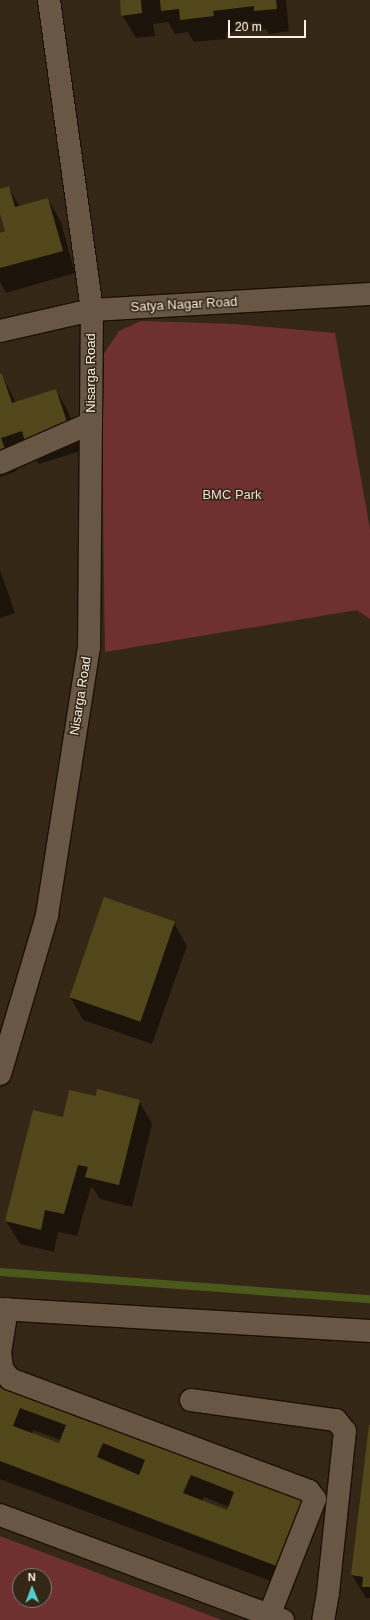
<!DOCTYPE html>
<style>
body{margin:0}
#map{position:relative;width:370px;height:1620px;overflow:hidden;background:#352716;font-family:Helvetica,sans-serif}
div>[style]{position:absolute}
.green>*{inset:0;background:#6e3130}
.shadow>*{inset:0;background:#0007}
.stream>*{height:8px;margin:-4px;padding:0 4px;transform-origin:4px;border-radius:4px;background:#4b581c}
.building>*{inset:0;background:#52471b;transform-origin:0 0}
.roads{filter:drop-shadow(1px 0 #1c1001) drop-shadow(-1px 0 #1c1001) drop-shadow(0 1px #1c1001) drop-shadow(0 -1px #1c1001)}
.minor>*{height:22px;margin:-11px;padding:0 11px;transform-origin:11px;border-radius:11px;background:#675744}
span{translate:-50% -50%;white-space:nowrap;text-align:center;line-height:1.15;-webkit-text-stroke:3px #352716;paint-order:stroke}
.street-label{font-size:13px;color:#fbf1e6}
.park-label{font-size:13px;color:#f1d9d7}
.north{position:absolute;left:12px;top:1568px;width:40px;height:40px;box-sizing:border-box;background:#352716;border:1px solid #847869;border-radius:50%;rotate:359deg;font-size:11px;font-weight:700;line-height:16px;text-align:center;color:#fbf1e6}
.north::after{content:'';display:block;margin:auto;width:14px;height:18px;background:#53cdca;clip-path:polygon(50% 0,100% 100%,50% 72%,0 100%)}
.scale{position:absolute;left:228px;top:20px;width:78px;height:18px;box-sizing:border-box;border:2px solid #fbf1e6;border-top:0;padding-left:5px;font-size:12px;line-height:14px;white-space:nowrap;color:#fbf1e6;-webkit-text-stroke:3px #352716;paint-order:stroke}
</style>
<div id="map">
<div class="green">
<div style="clip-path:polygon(141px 321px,235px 324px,335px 333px,370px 529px,370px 619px,357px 610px,105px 652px,101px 358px,119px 331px)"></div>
<div style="clip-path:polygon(evenodd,0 1536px,222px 1620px,0 1620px,0 1536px,20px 1576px,44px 1576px,44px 1600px,20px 1600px,20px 1576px)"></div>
</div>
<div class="shadow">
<div style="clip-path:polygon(121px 0,286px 0,289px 31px,269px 34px,266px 29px,226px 33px,226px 39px,194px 42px,188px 32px,175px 34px,168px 22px,153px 24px,155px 36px,136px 38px,122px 15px)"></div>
<div style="clip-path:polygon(9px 188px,20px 207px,48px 199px,61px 222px,75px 273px,6px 293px,0 282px,0 234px,6px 232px,0 210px,0 190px)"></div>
<div style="clip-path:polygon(0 375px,2px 375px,16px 403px,56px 390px,69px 413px,81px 451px,39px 464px,33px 454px,14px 461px,17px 471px,0 477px)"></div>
<div style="clip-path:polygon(0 570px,15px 613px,0 618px)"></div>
<div style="clip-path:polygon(174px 923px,187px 946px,152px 1044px,83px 1020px,70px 997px)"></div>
<div style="clip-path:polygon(97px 1097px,139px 1101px,152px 1124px,132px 1207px,100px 1199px,93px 1188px,91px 1187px,77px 1236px,58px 1232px,54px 1252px,20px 1244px,6px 1221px,64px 1118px)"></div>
<div style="clip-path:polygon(evenodd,0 1382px,318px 1521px,292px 1589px,0 1479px,0 1382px,33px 1430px,61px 1440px,60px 1444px,32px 1434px,33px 1430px,0 1382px,204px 1497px,229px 1507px,228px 1511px,202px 1501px,204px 1497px)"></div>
<div style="clip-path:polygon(370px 1425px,370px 1598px,366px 1598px,352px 1575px)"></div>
</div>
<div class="stream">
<div style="left:0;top:1272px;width:371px;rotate:4.2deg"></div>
</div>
<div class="building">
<div style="clip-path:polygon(120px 0,141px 0,142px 13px,121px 16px)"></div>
<div style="clip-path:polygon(160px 0,276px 0,277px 9px,254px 11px,254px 6px,213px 11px,214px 16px,180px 20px,179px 9px,161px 11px)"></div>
<div style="clip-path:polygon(9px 186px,15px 207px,48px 198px,63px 251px,0 268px,0 233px,5px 231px,0 214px,0 189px)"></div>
<div style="clip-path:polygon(0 374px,2px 374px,12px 403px,56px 389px,69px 428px,25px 442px,22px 431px,1px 438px,5px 449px,0 450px)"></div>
<div style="left:104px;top:897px;width:75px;height:106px;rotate:19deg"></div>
<div style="clip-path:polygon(97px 1089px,140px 1100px,119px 1185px,85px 1177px,88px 1167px,78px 1165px,64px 1214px,45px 1210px,41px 1230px,5px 1221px,33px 1110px,63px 1117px,69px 1090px,96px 1096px)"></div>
<div style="clip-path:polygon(evenodd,0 1381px,306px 1497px,279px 1567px,0 1461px,0 1381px,20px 1408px,66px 1425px,59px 1443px,13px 1426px,20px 1408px,0 1381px,103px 1443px,145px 1460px,139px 1475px,97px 1457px,103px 1443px,0 1381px,191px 1475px,234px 1492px,227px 1510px,183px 1493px,191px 1475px)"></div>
<div style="clip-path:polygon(369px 1425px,370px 1425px,370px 1587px,362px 1587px,363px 1577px,351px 1575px)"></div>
</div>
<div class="roads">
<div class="minor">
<div style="left:0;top:331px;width:94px;rotate:-12.9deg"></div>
<div style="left:92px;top:310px;width:278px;rotate:-3.3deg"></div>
<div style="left:0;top:463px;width:99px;rotate:-23.7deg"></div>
<div style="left:0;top:1074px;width:166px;rotate:-73.5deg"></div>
<div style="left:47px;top:915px;width:270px;rotate:-81.1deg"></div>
<div style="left:89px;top:648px;width:338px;rotate:-89.5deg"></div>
<div style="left:92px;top:310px;width:313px;rotate:-97.9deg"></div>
<div style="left:0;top:1309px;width:371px;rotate:3.4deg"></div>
<div style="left:7px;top:1309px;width:44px;rotate:99.2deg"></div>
<div style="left:0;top:1352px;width:17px;rotate:83deg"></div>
<div style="left:2px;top:1369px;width:13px;rotate:51deg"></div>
<div style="left:10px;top:1379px;width:319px;rotate:20.5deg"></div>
<div style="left:309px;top:1491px;width:10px;rotate:53deg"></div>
<div style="left:315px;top:1499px;width:126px;rotate:111.5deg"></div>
<div style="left:191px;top:1400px;width:146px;rotate:7.9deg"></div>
<div style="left:336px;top:1420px;width:14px;rotate:51deg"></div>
<div style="left:345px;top:1431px;width:163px;rotate:96deg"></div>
<div style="left:328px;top:1593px;width:27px;rotate:100deg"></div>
<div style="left:0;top:1515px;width:302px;rotate:20.4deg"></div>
</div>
</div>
<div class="street-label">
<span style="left:184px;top:305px;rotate:-3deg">Satya Nagar Road</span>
<span style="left:91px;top:373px;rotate:-90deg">Nisarga Road</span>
<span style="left:81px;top:696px;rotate:-81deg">Nisarga Road</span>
</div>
<div class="park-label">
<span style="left:232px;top:495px">BMC Park</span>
</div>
<div class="north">N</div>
<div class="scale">20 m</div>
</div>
